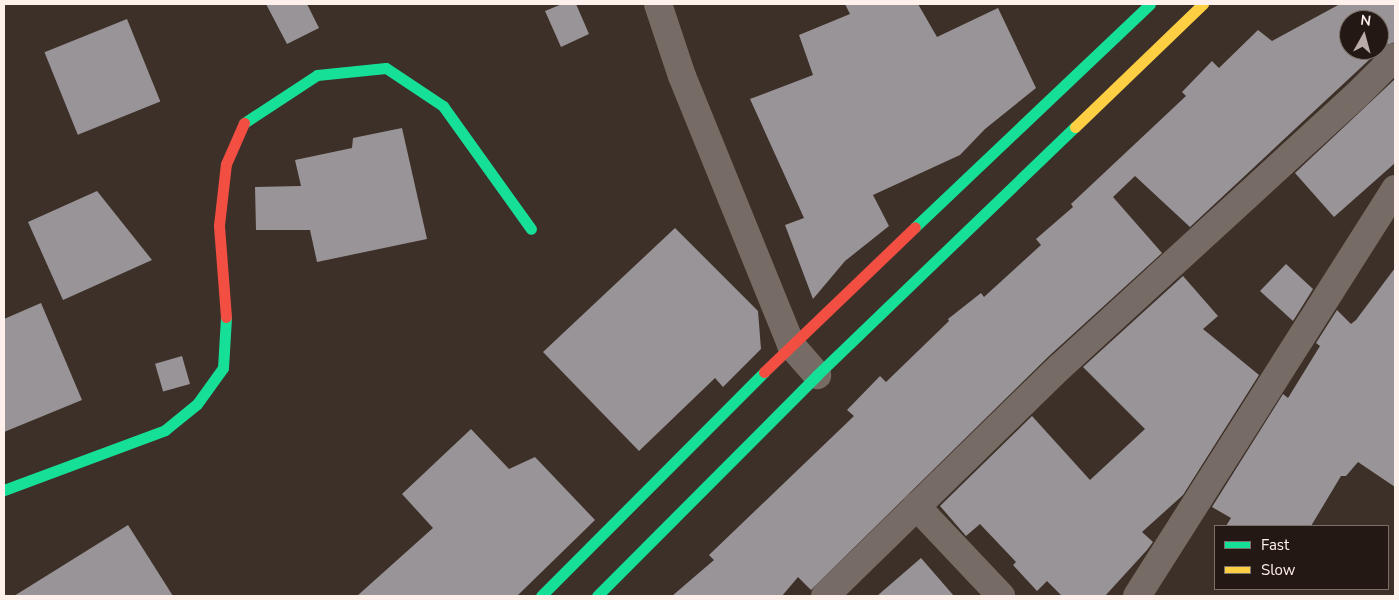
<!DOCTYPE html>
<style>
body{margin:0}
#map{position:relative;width:1399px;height:600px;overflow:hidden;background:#3d3029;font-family:"Nunito Sans",sans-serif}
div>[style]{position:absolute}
.building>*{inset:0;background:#999497;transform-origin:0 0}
.street>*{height:28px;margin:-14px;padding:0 14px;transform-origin:14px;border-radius:14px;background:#766c65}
.fast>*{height:11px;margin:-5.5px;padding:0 5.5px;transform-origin:5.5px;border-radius:5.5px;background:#16e098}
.slow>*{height:11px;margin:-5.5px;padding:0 5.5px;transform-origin:5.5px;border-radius:5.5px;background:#ffcf43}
.jam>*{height:11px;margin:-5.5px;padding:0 5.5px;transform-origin:5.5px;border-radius:5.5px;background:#f24e42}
span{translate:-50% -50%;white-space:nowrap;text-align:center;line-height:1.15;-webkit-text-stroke:5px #231813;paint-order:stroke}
.frame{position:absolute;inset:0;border:5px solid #fef1eb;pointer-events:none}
.legend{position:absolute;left:1214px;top:525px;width:175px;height:65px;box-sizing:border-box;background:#231813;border:1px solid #7b6f69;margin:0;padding:6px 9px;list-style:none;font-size:15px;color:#fef1eb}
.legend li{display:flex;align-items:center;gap:10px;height:25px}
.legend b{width:25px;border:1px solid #7b6f69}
.north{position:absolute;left:1339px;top:10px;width:50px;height:50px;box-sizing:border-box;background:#231813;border:1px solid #7b6f69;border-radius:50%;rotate:7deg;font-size:14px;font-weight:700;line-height:20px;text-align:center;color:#fef1eb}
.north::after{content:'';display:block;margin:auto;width:18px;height:22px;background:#baada7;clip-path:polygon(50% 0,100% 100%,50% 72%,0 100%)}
</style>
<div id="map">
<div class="building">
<div style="clip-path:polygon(266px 4px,307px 4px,319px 28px,287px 44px)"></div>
<div style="clip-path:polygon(562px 4px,576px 4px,589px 34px,561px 47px,545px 11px)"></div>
<div style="clip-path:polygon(845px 4px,918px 4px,937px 37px,998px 8px,1036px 88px,985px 129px,960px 155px,873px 195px,889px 226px,845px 261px,813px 299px,785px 225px,804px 218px,750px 99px,813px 75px,799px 35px,850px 14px)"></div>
<div style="clip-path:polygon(evenodd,1340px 4px,1395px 4px,1395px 42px,1384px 46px,1190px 227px,1135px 176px,1113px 197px,1162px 253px,1049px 356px,811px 590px,798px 577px,782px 596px,672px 596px,714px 560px,709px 555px,854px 416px,847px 410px,880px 376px,886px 382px,949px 321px,948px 319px,981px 293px,984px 297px,1041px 245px,1036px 239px,1073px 207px,1071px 204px,1186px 96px,1182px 92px,1212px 61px,1219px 68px,1258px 30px,1272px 41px,1340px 4px,1349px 20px,1379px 20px,1379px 50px,1349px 50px,1349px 20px)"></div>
<div style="left:127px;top:19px;width:89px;height:89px;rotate:68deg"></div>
<div style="clip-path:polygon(1395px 79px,1395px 163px,1334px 217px,1295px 173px)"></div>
<div style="clip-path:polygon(402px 128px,427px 239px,317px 262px,310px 230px,256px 230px,255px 187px,301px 186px,295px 160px,352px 148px,353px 138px)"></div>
<div style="clip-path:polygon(97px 191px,152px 260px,63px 300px,28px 222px)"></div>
<div style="clip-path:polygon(675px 228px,758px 311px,761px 349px,723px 387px,715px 378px,639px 451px,543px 352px)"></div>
<div style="clip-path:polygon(1286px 264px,1313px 289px,1293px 321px,1260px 291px)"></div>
<div style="clip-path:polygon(1395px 268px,1395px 487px,1358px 462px,1346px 476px,1341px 476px,1311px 526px,1226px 526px,1231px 518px,1212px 507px,1283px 394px,1288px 398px,1320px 346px,1316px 343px,1337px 310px,1351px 324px,1356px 320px)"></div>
<div style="clip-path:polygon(1183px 276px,1218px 316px,1203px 329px,1259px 375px,1183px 495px,1142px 532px,1153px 542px,1147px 550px,1105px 596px,1062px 596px,1047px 581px,1037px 591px,1013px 565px,1016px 562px,980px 524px,966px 536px,940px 506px,1032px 416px,1090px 480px,1145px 429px,1083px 367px)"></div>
<div style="clip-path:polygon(41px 303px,82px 400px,4px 432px,4px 319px)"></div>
<div style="left:182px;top:356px;width:29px;height:28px;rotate:74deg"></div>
<div style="clip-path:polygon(471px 429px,509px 469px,535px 457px,595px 520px,517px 596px,357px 596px,433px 528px,402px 494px)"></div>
<div style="clip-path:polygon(128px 525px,173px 596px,14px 596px)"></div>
<div style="clip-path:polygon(921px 558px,954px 596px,877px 596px)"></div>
</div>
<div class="street">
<div style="left:658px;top:4px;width:76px;rotate:71.6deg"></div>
<div style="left:682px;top:76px;width:290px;rotate:67.9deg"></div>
<div style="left:791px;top:345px;width:40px;rotate:49deg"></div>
<div style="left:916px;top:506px;width:124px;rotate:46.6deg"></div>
<div style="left:825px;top:596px;width:328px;rotate:-44.3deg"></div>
<div style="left:1060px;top:367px;width:401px;rotate:-42.5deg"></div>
<div style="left:1356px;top:96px;width:55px;rotate:-45deg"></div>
<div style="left:1137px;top:596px;width:482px;rotate:-57.6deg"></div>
</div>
<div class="fast">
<div style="left:244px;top:123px;width:87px;rotate:-33.3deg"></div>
<div style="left:317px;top:75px;width:69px;rotate:-5.8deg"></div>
<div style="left:386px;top:68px;width:69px;rotate:33.7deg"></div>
<div style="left:443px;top:106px;width:151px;rotate:54.4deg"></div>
<div style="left:915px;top:227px;width:324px;rotate:-43.5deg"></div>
<div style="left:4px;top:490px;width:172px;rotate:-20.4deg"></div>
<div style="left:165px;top:430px;width:41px;rotate:-39.1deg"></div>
<div style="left:197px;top:404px;width:44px;rotate:-54.2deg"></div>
<div style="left:223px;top:368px;width:51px;rotate:-86.6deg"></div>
<div style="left:541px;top:596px;width:316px;rotate:-45.1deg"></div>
<div style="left:597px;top:596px;width:312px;rotate:-45.1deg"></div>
<div style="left:817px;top:375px;width:358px;rotate:-43.9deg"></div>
</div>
<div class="slow">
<div style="left:1075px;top:127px;width:178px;rotate:-43.9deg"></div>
</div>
<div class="jam">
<div style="left:226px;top:317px;width:92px;rotate:-94.4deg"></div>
<div style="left:219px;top:225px;width:61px;rotate:-83.5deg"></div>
<div style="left:226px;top:164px;width:45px;rotate:-66.3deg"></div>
<div style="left:764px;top:372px;width:209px;rotate:-43.8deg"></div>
</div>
<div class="frame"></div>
<ul class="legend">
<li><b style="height:6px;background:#16e098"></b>Fast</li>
<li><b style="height:6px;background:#ffcf43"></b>Slow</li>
</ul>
<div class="north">N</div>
</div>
